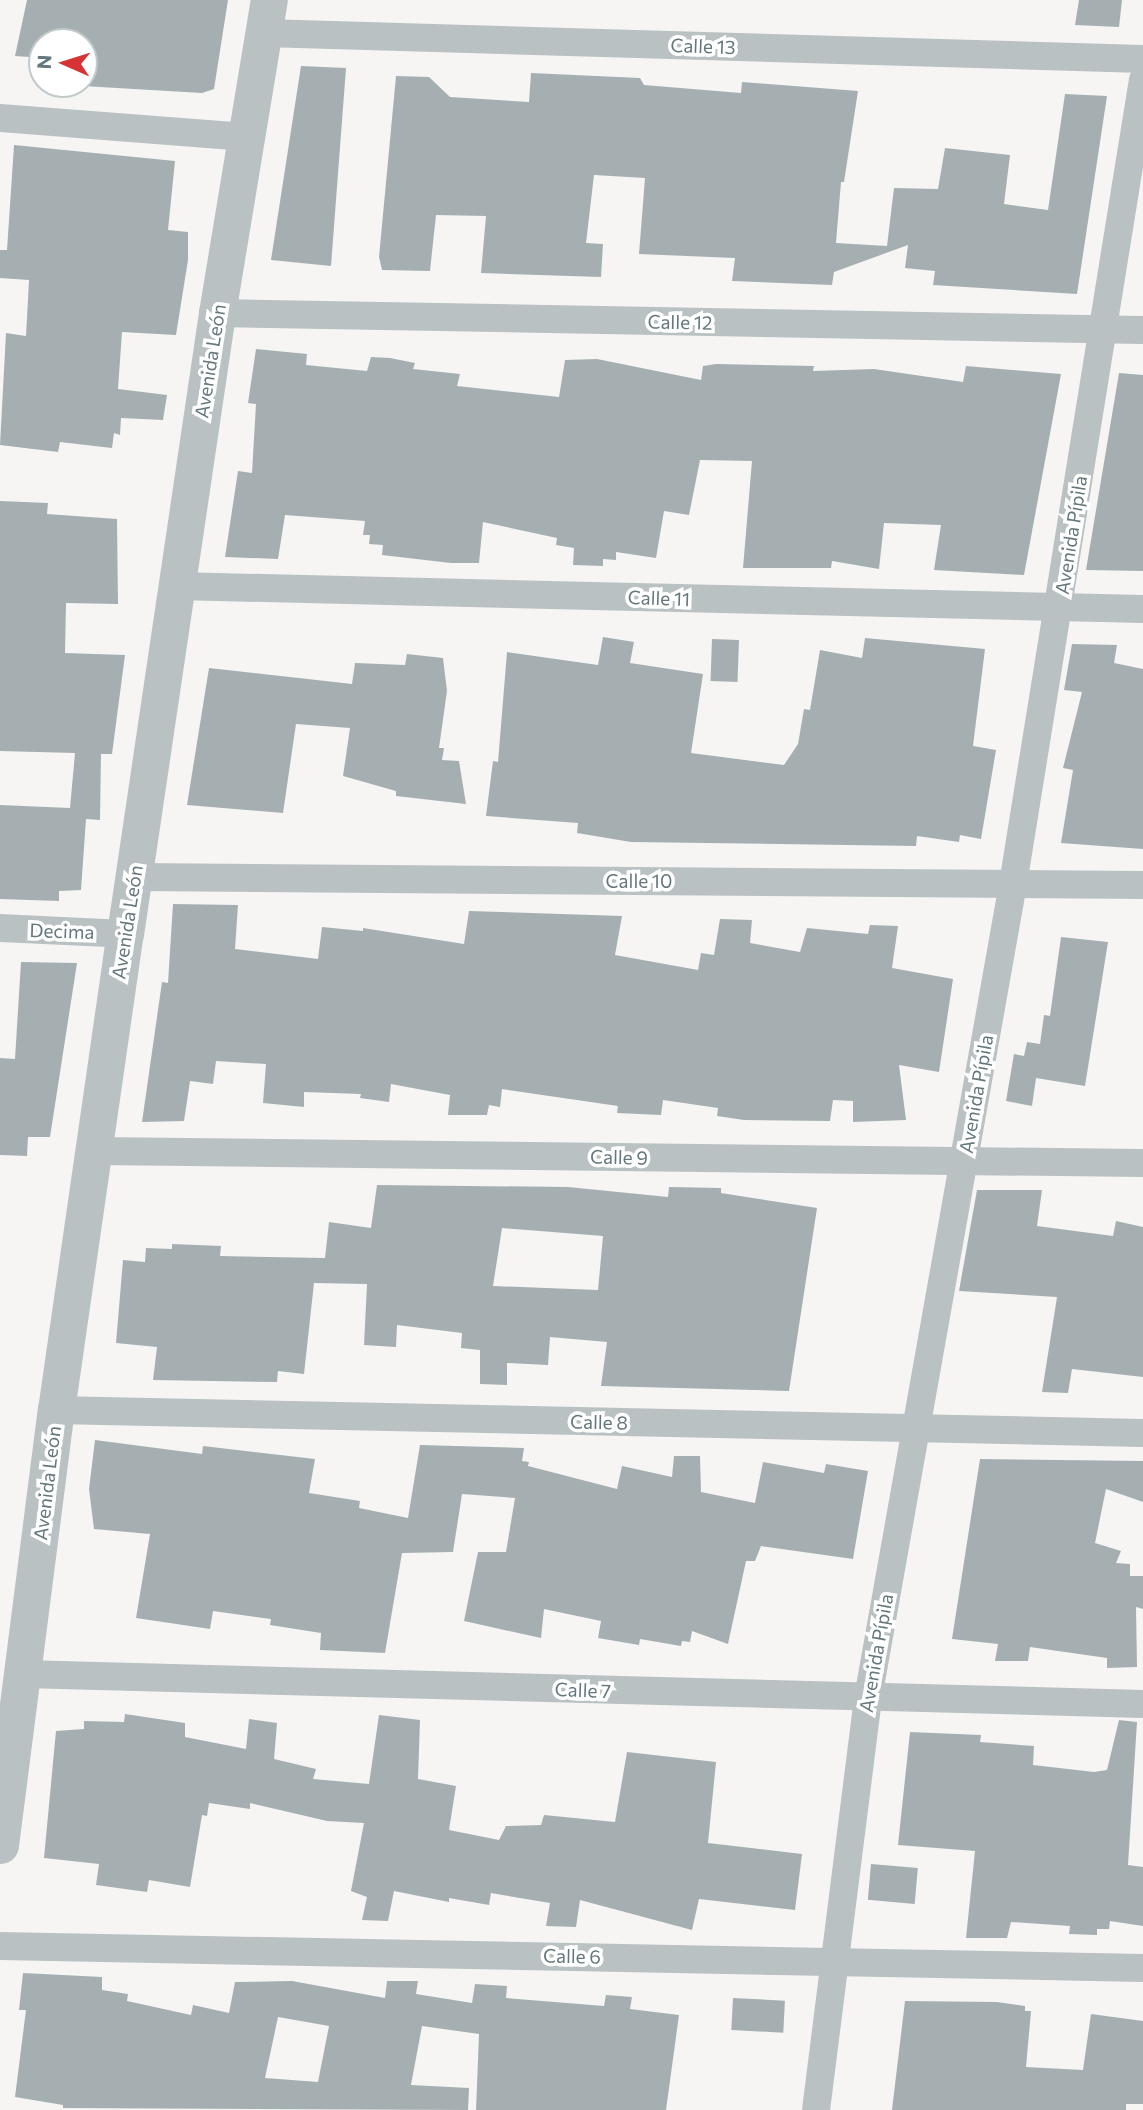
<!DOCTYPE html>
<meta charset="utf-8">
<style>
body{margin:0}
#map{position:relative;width:1143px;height:2110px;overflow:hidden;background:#f6f5f3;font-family:Commissioner,sans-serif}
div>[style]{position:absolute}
.building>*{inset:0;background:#a5afb2;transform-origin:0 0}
.minor>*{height:28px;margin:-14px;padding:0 14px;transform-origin:14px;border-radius:14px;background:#bac1c2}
.tertiary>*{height:37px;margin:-18.5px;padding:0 18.5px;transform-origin:18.5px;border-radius:18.5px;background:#bac1c2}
span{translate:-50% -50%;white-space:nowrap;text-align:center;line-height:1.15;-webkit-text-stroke:7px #fff;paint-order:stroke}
.street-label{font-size:19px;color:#63777c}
.north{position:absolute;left:28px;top:28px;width:70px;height:70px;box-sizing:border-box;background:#fff;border:2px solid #c1c9cb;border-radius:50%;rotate:273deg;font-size:19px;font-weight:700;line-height:28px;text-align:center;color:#63777c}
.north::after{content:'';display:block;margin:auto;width:24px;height:32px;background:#d63335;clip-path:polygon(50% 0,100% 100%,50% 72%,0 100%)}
</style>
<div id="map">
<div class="building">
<div style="clip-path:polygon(27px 0,228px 0,214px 89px,202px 93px,66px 85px,84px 84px,84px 42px,42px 42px,42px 76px,31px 76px,30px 57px,15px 56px)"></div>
<div style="clip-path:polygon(1079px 0,1122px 0,1119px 27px,1075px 25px)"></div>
<div style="clip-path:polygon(301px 66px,346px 68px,331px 266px,271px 260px)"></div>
<div style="clip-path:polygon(531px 73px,640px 78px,644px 85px,741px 93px,742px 82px,858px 91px,844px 182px,841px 182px,836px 243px,887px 246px,894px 188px,938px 189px,945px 148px,1010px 155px,1004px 204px,1048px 210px,1065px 94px,1107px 96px,1077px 294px,933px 285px,935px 271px,905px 268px,908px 245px,834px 272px,832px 285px,732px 281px,735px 258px,639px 254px,645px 178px,594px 175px,586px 243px,603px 244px,601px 277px,481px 273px,486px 216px,436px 215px,430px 271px,382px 270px,379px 257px,396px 76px,429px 77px,450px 97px,529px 102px)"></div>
<div style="clip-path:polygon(14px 145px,175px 161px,168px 230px,188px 232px,188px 260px,176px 335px,122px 332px,118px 389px,167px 395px,163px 420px,121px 418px,120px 435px,114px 433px,112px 448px,60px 442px,58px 452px,0 445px,6px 333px,26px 336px,29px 280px,0 278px,0 250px,7px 250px)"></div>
<div style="clip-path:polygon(256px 349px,307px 354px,306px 365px,367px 371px,371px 357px,390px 358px,415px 363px,413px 369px,460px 374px,457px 386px,559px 397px,565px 360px,597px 359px,701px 380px,703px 366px,716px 364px,814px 366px,813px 371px,874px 369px,963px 382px,966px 366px,1061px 374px,1024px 575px,934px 570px,941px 525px,884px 523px,879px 569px,832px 561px,831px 568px,743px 568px,752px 461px,700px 460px,689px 515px,664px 511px,656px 558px,616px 552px,616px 560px,603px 559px,603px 566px,573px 565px,574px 548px,556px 545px,557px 538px,483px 522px,479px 563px,451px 563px,382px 555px,383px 545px,369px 544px,370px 535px,363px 535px,365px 521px,285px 515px,278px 559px,225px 557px,238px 471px,252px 473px,256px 404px,248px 403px)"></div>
<div style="clip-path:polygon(1119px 373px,1143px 375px,1143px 571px,1086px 570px)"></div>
<div style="clip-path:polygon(0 501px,48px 503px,47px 514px,117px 519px,118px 604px,66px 603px,65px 653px,125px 655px,112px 754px,101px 754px,100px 820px,86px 819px,81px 890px,59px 891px,59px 901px,0 899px,0 805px,70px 808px,75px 753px,0 751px)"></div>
<div style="clip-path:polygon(603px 637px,634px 642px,630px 663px,703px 674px,691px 753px,784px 765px,798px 744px,804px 709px,810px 710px,820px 650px,862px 658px,865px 638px,985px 649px,973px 746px,996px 750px,981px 839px,960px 835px,959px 842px,917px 836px,916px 846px,631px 842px,577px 833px,578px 823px,486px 816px,493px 761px,498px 762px,507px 652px,598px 665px)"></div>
<div style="left:712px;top:639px;width:27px;height:42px;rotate:2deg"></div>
<div style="clip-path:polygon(1072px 644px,1117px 645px,1114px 663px,1143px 669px,1143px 849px,1061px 843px,1073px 770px,1063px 768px,1082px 692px,1064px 690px)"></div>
<div style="clip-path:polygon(407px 654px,443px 658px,447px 691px,439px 748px,444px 748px,442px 760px,459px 761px,466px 804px,396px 796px,396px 791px,343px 776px,350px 728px,296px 724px,283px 813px,187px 805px,209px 668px,352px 684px,355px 663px,405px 665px)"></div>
<div style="clip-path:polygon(173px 904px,238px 905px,235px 949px,318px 959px,322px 927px,363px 931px,363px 928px,464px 944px,469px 911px,622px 916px,615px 955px,698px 970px,701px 953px,714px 955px,720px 919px,752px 920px,750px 943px,800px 952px,807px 928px,868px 934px,870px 925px,898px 926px,892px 968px,953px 979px,939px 1072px,899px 1065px,906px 1120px,853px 1122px,853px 1101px,833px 1100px,830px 1121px,744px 1120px,717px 1116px,718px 1108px,663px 1100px,661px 1115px,617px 1113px,618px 1106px,502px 1089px,500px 1107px,489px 1105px,487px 1115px,448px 1115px,450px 1095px,391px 1084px,389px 1102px,360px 1098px,361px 1094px,304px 1092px,304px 1107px,263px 1103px,266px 1064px,216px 1061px,213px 1084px,190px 1081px,184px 1121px,142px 1122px,162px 982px,168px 983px)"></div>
<div style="clip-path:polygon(1061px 937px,1108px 942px,1085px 1086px,1036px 1078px,1032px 1106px,1006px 1101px,1014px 1054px,1024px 1056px,1027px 1042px,1040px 1044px,1044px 1015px,1050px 1016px)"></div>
<div style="clip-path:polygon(21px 962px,77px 963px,50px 1137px,28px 1137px,27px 1156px,0 1155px,0 1058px,15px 1059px)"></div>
<div style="clip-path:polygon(evenodd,377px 1185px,568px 1187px,668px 1197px,669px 1187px,721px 1188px,721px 1193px,817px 1208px,789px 1391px,601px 1386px,607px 1342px,550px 1337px,548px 1365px,507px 1363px,507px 1385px,480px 1384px,480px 1350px,461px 1348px,462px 1333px,397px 1325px,396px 1347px,364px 1345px,367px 1284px,314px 1283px,304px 1374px,278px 1371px,277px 1382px,153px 1380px,157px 1347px,116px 1343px,123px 1260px,145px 1262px,146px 1248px,172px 1249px,172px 1244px,221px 1246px,220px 1256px,325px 1258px,329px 1222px,371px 1228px,377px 1185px,502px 1228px,603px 1236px,598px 1290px,493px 1286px,502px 1228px)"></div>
<div style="clip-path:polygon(977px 1190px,1042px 1190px,1037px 1226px,1113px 1236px,1116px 1221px,1143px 1227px,1143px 1377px,1072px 1369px,1068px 1393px,1042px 1392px,1057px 1297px,959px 1291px)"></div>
<div style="clip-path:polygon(95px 1440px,202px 1454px,203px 1446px,315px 1459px,309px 1493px,360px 1501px,359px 1508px,408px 1518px,420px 1445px,524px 1448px,522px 1461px,529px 1462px,528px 1466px,617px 1489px,622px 1466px,672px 1477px,674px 1456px,700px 1456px,701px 1492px,755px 1503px,763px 1462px,824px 1473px,826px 1464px,868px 1471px,853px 1559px,761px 1546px,755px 1561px,746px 1561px,728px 1644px,692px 1631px,690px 1642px,682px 1641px,681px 1646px,640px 1639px,639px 1645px,598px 1638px,601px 1621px,544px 1609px,541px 1638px,464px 1621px,478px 1552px,506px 1552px,515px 1498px,462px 1494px,453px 1552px,402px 1553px,385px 1653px,320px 1650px,321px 1633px,270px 1625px,271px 1619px,213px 1611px,210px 1629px,136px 1618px,150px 1534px,94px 1529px,89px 1489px)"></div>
<div style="clip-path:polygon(980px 1459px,1143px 1461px,1143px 1502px,1106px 1489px,1095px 1543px,1121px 1551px,1116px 1563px,1130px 1564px,1130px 1576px,1143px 1576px,1143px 1609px,1136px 1607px,1137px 1667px,1107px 1668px,1107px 1658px,1030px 1647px,1028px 1661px,995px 1661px,998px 1644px,952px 1639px)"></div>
<div style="clip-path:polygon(125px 1714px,185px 1723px,185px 1737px,246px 1749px,249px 1719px,277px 1723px,274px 1759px,316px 1769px,313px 1779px,369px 1784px,379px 1715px,420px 1720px,418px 1779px,456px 1786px,449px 1830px,499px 1840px,506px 1826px,541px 1825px,544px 1815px,615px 1822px,627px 1752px,716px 1762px,708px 1843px,802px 1854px,795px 1910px,699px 1899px,692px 1930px,580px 1900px,576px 1927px,546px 1926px,550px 1903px,491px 1893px,489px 1905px,449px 1898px,449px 1902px,394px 1891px,388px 1921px,362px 1920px,367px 1897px,351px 1891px,364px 1823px,327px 1821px,250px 1803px,250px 1809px,209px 1803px,207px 1816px,202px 1815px,190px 1887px,149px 1880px,147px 1892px,96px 1885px,99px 1864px,44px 1858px,56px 1731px,84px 1729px,84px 1721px,124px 1722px)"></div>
<div style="clip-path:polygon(1119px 1720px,1137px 1722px,1128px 1865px,1143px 1867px,1143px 1926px,1110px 1921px,1109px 1929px,1097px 1929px,1097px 1935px,1069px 1934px,1070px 1926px,1011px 1922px,1007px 1938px,966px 1938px,975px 1851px,898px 1845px,910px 1732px,981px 1735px,980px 1742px,1034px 1746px,1033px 1765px,1094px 1772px,1107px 1770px)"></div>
<div style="left:871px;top:1864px;width:47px;height:36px;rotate:5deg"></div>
<div style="clip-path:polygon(evenodd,23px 1973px,102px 1977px,102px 1990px,128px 1994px,127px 2001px,191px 2015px,193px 2005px,229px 2013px,235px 1982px,292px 1981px,385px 1998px,387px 1981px,418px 1981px,416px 1994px,472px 2003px,475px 1984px,507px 1986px,506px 1998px,604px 2006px,606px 1995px,632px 1997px,630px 2009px,679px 2015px,666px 2110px,476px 2110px,479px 2034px,422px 2026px,411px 2085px,469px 2088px,468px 2110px,63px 2108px,63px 2105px,15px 2097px,26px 2010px,19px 2010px,23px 1973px,278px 2017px,329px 2026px,318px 2082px,265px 2078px,278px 2017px)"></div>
<div style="left:733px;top:1998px;width:52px;height:32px;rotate:3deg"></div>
<div style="clip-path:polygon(905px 2001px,997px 2002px,1025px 2006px,1025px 2011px,1031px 2011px,1026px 2067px,1083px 2070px,1091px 2014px,1143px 2021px,1143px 2104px,1126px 2104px,1126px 2110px,892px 2110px)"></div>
</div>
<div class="minor">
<div style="left:264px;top:33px;width:879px;rotate:1.69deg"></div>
<div style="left:0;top:118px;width:247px;rotate:4.4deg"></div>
<div style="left:217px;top:313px;width:926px;rotate:1.05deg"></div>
<div style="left:176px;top:586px;width:967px;rotate:1.36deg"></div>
<div style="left:134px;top:877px;width:1009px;rotate:0.45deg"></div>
<div style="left:0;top:928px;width:125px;rotate:2.7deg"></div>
<div style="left:95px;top:1151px;width:1048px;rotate:0.66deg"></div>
<div style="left:56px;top:1410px;width:1087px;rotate:1.21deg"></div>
<div style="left:23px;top:1674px;width:1120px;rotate:1.53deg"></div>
<div style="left:0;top:1946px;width:1143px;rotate:1.1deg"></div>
<div style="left:816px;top:2110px;width:415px;rotate:-82.8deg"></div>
<div style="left:868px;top:1698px;width:827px;rotate:-79.9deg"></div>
<div style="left:1013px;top:884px;width:814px;rotate:-80.82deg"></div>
</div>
<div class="tertiary">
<div style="left:0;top:1845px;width:439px;rotate:-82.7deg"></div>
<div style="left:56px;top:1410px;width:481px;rotate:-81.8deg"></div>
<div style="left:125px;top:934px;width:628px;rotate:-81.57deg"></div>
<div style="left:217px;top:313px;width:317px;rotate:-80.6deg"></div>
</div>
<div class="street-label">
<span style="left:703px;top:46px;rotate:2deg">Calle 13</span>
<span style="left:680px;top:322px;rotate:1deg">Calle 12</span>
<span style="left:210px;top:361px;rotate:-81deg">Avenida León</span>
<span style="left:1071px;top:535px;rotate:-81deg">Avenida Pípila</span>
<span style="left:659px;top:598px;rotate:2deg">Calle 11</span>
<span style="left:639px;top:881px">Calle 10</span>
<span style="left:127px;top:922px;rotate:-81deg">Avenida León</span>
<span style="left:62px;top:931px;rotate:2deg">Decima</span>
<span style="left:976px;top:1094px;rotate:-80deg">Avenida Pípila</span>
<span style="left:619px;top:1157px;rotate:1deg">Calle 9</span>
<span style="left:599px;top:1422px;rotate:1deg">Calle 8</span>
<span style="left:47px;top:1483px;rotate:-83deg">Avenida León</span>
<span style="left:876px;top:1653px;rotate:-80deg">Avenida Pípila</span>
<span style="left:583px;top:1690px;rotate:2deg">Calle 7</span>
<span style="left:572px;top:1956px;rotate:1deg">Calle 6</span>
</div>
<div class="north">N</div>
</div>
